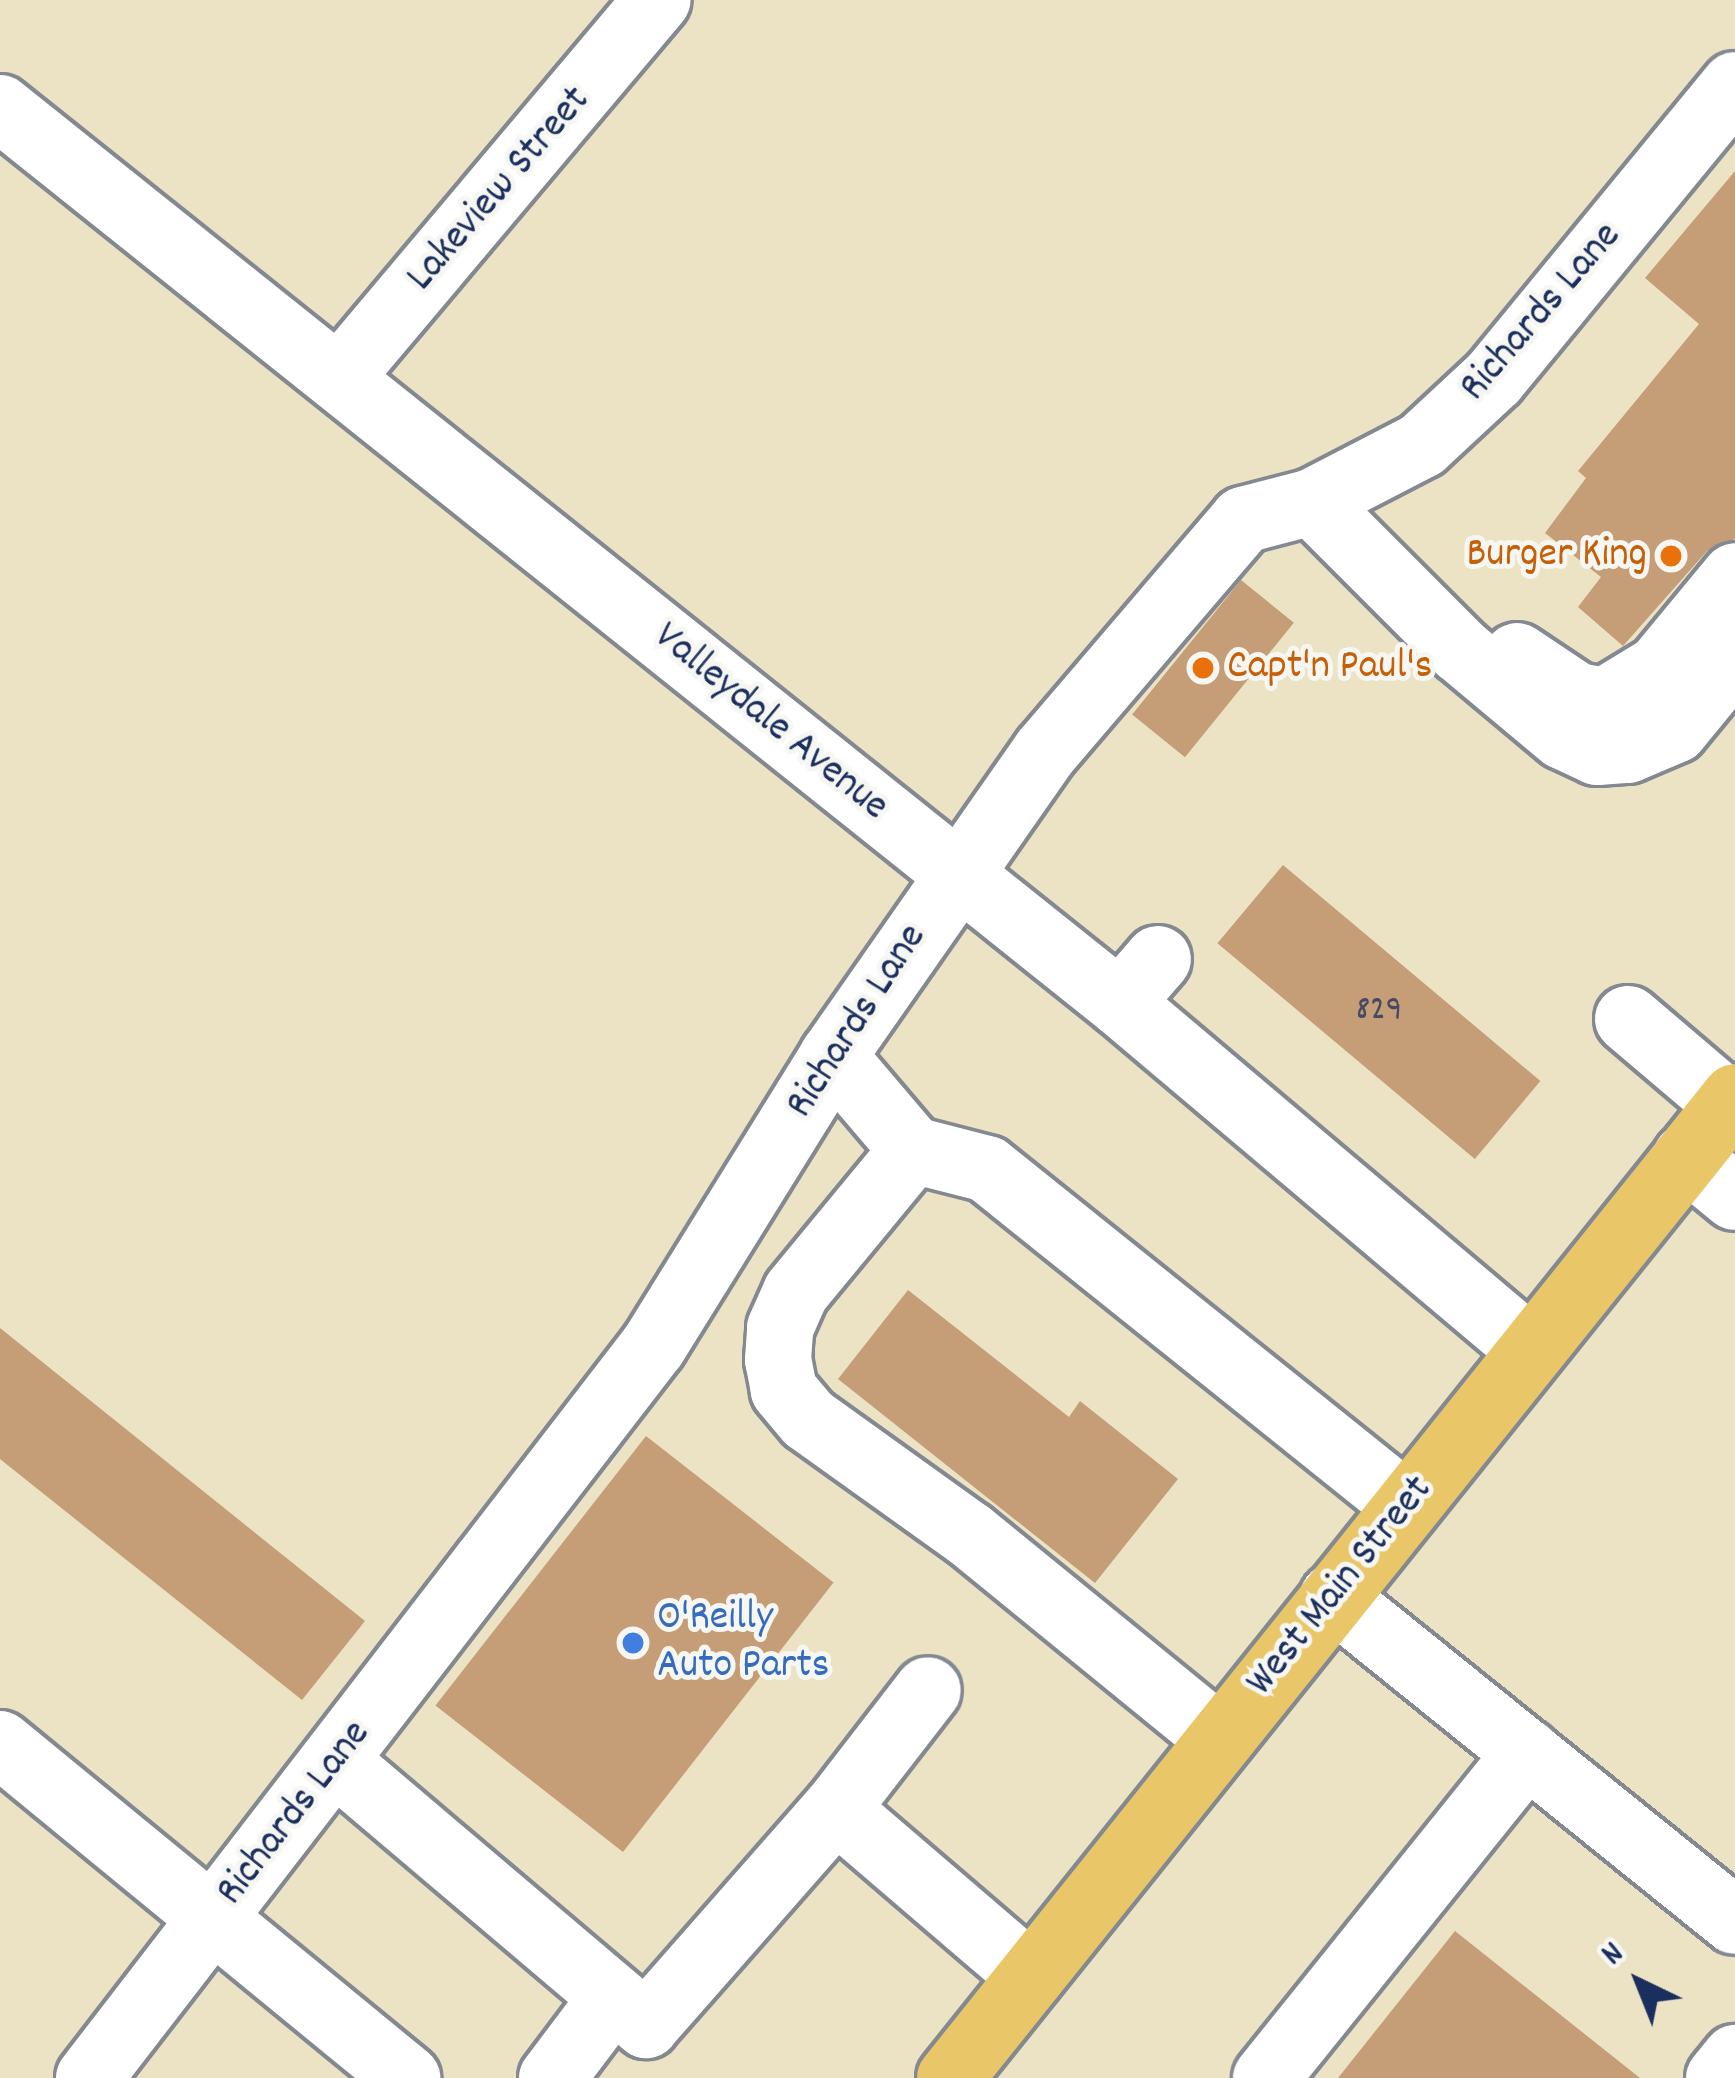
<!DOCTYPE html>
<style>
body{margin:0}
#map{position:relative;width:1735px;height:2078px;overflow:hidden;background:#ece3c4;font-family:Dekko,sans-serif}
div>[style]{position:absolute}
.building>*{inset:0;background:#c59d76;transform-origin:0 0}
.roads{filter:drop-shadow(3px 0 #848991) drop-shadow(-3px 0 #848991) drop-shadow(0 3px #848991) drop-shadow(0 -3px #848991)}
.minor>*{height:66px;margin:-33px;padding:0 33px;transform-origin:33px;border-radius:33px;background:#fff}
.major>*{height:66px;margin:-33px;padding:0 33px;transform-origin:33px;border-radius:33px;background:#e9c769}
.dots>*{width:33px;height:33px;translate:-50% -50%;box-sizing:border-box;border:6px solid #f6f6f2;border-radius:50%}
span{translate:-50% -50%;white-space:nowrap;text-align:center;line-height:1.15;-webkit-text-stroke:10px #f6f6f2;paint-order:stroke}
.number-label{font-size:36px;color:#464a64}
.number-label span{-webkit-text-stroke-width:0}
.street-label{font-size:42px;color:#1b2f5e}
.food-label{font-size:42px;color:#c56008}
.right{translate:-100% -50%;text-align:right}
.left{translate:0 -50%;text-align:left}
.shop-label{font-size:42px;color:#366cbe}
.north{position:absolute;left:1579px;top:1922px;width:120px;height:120px;-webkit-text-stroke:9px #f6f6f2;paint-order:stroke;rotate:317deg;font-size:33px;font-weight:700;line-height:48px;text-align:center;color:#1b2f5e}
.north::after{content:'';display:block;margin:auto;width:42px;height:54px;background:#1b2f5e;clip-path:polygon(50% 0,100% 100%,50% 72%,0 100%)}
</style>
<div id="map">
<div class="building">
<div style="clip-path:polygon(1735px 171px,1735px 539px,1707px 551px,1623px 646px,1578px 607px,1601px 577px,1545px 533px,1586px 478px,1578px 471px,1699px 324px,1645px 278px)"></div>
<div style="left:1241px;top:580px;width:68px;height:173px;rotate:39deg"></div>
<div style="left:1283px;top:865px;width:336px;height:102px;rotate:40deg"></div>
<div style="clip-path:polygon(908px 1290px,1069px 1417px,1080px 1401px,1178px 1479px,1095px 1583px,838px 1379px)"></div>
<div style="clip-path:polygon(0 1328px,365px 1621px,302px 1700px,0 1459px)"></div>
<div style="left:646px;top:1436px;width:238px;height:342px;rotate:38deg"></div>
<div style="clip-path:polygon(1455px 1931px,1640px 2078px,1338px 2078px)"></div>
</div>
<div class="roads">
<div class="minor">
<div style="left:0;top:108px;width:1434px;rotate:38.63deg"></div>
<div style="left:1120px;top:1003px;width:538px;rotate:40.17deg"></div>
<div style="left:340px;top:377px;width:493px;rotate:-49.9deg"></div>
<div style="left:1312px;top:502px;width:209px;rotate:45deg"></div>
<div style="left:1460px;top:650px;width:134px;rotate:39.9deg"></div>
<div style="left:1563px;top:736px;width:38px;rotate:25deg"></div>
<div style="left:1597px;top:752px;width:31px;rotate:-4deg"></div>
<div style="left:1628px;top:750px;width:51px;rotate:-23.1deg"></div>
<div style="left:1675px;top:730px;width:94px;rotate:-50.6deg"></div>
<div style="left:1517px;top:656px;width:72px;rotate:33.7deg"></div>
<div style="left:1577px;top:696px;width:28px;rotate:10deg"></div>
<div style="left:1605px;top:701px;width:63px;rotate:-31.4deg"></div>
<div style="left:1659px;top:668px;width:119px;rotate:-50.4deg"></div>
<div style="left:1120px;top:1003px;width:58px;rotate:-49.2deg"></div>
<div style="left:1628px;top:1019px;width:133px;rotate:40.4deg"></div>
<div style="left:833px;top:1056px;width:123px;rotate:49.6deg"></div>
<div style="left:1686px;top:1157px;width:63px;rotate:39.2deg"></div>
<div style="left:1333px;top:1597px;width:516px;rotate:38.87deg"></div>
<div style="left:1219px;top:1738px;width:321px;rotate:-140.8deg"></div>
<div style="left:970px;top:1535px;width:199px;rotate:-144.4deg"></div>
<div style="left:808px;top:1419px;width:38px;rotate:-130deg"></div>
<div style="left:784px;top:1390px;width:31px;rotate:-101deg"></div>
<div style="left:778px;top:1360px;width:32px;rotate:-86deg"></div>
<div style="left:780px;top:1328px;width:39px;rotate:-66deg"></div>
<div style="left:796px;top:1292px;width:184px;rotate:-50.5deg"></div>
<div style="left:913px;top:1150px;width:76px;rotate:14.4deg"></div>
<div style="left:987px;top:1169px;width:538px;rotate:38.74deg"></div>
<div style="left:0;top:1744px;width:527px;rotate:39.37deg"></div>
<div style="left:336px;top:1762px;width:407px;rotate:40.3deg"></div>
<div style="left:646px;top:2025px;width:288px;rotate:-48.7deg"></div>
<div style="left:836px;top:1809px;width:257px;rotate:40.6deg"></div>
<div style="left:836px;top:1809px;width:150px;rotate:-52.3deg"></div>
<div style="left:89px;top:2078px;width:925px;rotate:-52.37deg"></div>
<div style="left:654px;top:1345px;width:340px;rotate:-58.2deg"></div>
<div style="left:833px;top:1056px;width:372px;rotate:-55.1deg"></div>
<div style="left:1046px;top:751px;width:304px;rotate:-49.5deg"></div>
<div style="left:1243px;top:520px;width:71px;rotate:-14.6deg"></div>
<div style="left:1312px;top:502px;width:124px;rotate:-27.4deg"></div>
<div style="left:1422px;top:445px;width:98px;rotate:-42.9deg"></div>
<div style="left:1494px;top:378px;width:379px;rotate:-50.6deg"></div>
<div style="left:552px;top:2078px;width:101px;rotate:-53deg"></div>
<div style="left:1266px;top:2078px;width:417px;rotate:-51.2deg"></div>
<div style="left:1719px;top:2078px;width:26px;rotate:-51deg"></div>
</div>
<div class="major">
<div style="left:950px;top:2078px;width:1256px;rotate:-51.33deg"></div>
</div>
</div>
<div class="dots">
<div style="left:1671px;top:556px;background:#e8710a"></div>
<div style="left:1203px;top:668px;background:#e8710a"></div>
<div style="left:633px;top:1643px;background:#3f7fe0"></div>
</div>
<div class="number-label">
<span style="left:1379px;top:1012px">829</span>
</div>
<div class="street-label">
<span style="left:500px;top:190px;rotate:-49deg">Lakeview Street</span>
<span style="left:1542px;top:313px;rotate:-49deg">Richards Lane</span>
<span style="left:770px;top:723px;rotate:39deg">Valleydale Avenue</span>
<span style="left:858px;top:1022px;rotate:-57deg">Richards Lane</span>
<span style="left:1341px;top:1587px;rotate:-51deg">West Main Street</span>
<span style="left:295px;top:1814px;rotate:-52deg">Richards Lane</span>
</div>
<div class="food-label">
<span class="right" style="left:1647px;top:556px">Burger King</span>
<span class="left" style="left:1227px;top:668px">Capt'n Paul's</span>
</div>
<div class="shop-label">
<span class="left" style="left:657px;top:1643px">O'Reilly<br>Auto Parts</span>
</div>
<div class="north">N</div>
</div>
